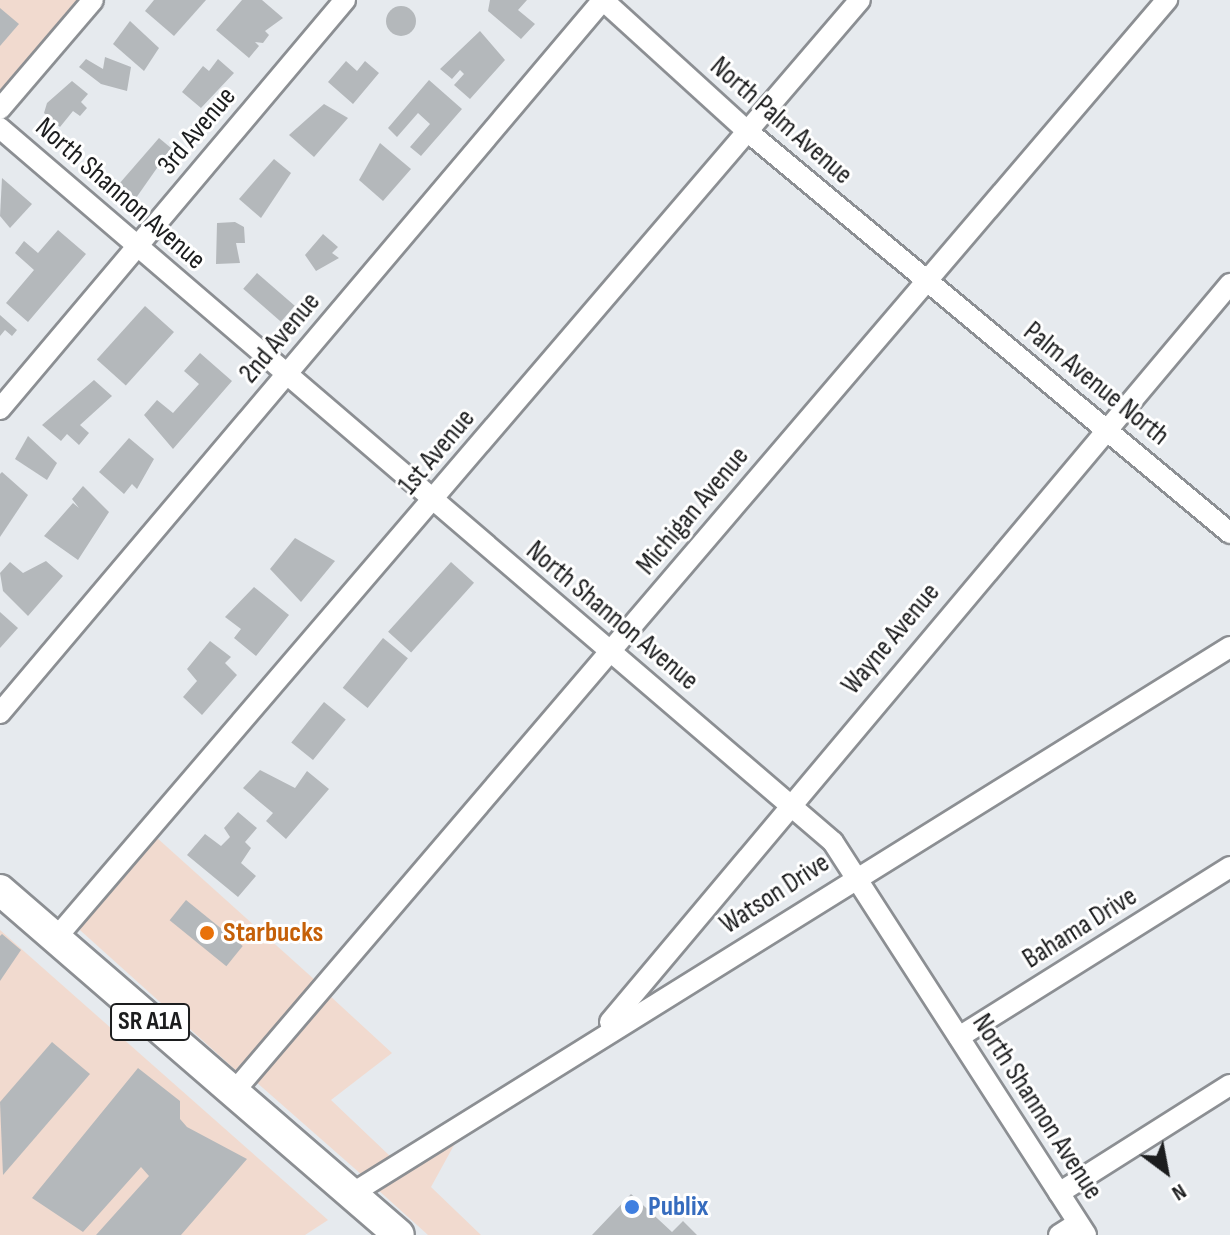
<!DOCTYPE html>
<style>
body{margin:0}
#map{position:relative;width:1230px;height:1235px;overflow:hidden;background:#e6eaee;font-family:"Sofia Sans Condensed",sans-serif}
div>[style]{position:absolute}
.commercial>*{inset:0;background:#f1dacf;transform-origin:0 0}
.building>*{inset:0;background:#b4b8bb;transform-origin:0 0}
.round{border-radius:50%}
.roads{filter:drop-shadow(2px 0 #8c8f93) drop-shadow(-2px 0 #8c8f93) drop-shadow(0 2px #8c8f93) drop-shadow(0 -2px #8c8f93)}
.minor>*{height:20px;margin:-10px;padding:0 10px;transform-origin:10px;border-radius:10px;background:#fff}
.primary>*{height:30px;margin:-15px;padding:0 15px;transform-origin:15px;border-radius:15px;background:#fff}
.dots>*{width:22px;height:22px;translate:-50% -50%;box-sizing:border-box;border:4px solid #fff;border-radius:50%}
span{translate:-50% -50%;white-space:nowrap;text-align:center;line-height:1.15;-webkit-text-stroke:6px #fff;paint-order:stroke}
.shield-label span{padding:2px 6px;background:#fff;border:2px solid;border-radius:6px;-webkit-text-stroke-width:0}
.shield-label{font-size:26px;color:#1c1d1e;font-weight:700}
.street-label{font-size:28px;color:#1c1d1e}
.food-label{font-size:28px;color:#c56008;font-weight:700}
.left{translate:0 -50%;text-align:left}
.shop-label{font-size:28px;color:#366cbe;font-weight:700}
.north{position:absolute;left:1126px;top:1131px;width:80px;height:80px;-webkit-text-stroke:6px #fff;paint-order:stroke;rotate:148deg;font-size:22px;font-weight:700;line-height:32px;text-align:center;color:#1c1d1e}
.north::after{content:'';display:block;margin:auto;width:28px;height:36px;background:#1c1d1e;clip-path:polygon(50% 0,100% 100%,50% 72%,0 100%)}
</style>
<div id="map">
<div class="commercial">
<div style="clip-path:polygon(0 0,81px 0,0 94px)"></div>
<div style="left:156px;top:837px;width:215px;height:120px;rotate:42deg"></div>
<div style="clip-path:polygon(0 930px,328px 1220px,305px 1235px,0 1235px)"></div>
<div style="clip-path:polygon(329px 995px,392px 1053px,331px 1100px,391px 1157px,362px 1175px,255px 1081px)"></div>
<div style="clip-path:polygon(459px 1136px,431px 1187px,481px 1235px,428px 1235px,377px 1189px)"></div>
</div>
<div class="building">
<div style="clip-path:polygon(154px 0,206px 0,174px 36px,145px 11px)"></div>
<div style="clip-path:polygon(242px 0,262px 0,283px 18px,265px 31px,269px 35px,263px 43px,255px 42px,259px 46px,249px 58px,216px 30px)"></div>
<div style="clip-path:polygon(490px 0,527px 0,518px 10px,535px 24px,521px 39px,488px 11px)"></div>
<div class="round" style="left:386px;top:6px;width:30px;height:30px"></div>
<div style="clip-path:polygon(0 8px,19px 24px,0 46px)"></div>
<div style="clip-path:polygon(130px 21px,159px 48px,144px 71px,113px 44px)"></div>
<div style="clip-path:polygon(480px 31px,505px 60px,470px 99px,454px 85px,464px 74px,460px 70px,452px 79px,440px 69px)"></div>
<div style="clip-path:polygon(105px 57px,131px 67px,127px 91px,101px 84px,79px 67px,86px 59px,103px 69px)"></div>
<div style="clip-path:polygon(218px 59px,234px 73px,201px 108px,182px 92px,203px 66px,209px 71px)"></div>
<div style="clip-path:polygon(346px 61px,357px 71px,365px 61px,379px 73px,353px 104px,328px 82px)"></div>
<div style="clip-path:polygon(429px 80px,462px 109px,421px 156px,410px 147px,430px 124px,418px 113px,397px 137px,388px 128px)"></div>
<div style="clip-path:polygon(72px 81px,88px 94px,81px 102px,87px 108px,80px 116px,73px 111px,60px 127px,44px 113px,47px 103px)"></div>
<div style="clip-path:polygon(324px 104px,348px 118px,314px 157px,289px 135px)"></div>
<div style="clip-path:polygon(159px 138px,171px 148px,136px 198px,119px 184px)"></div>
<div style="clip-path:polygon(380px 143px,411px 169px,383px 201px,359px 180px)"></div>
<div style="clip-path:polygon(274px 159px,291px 173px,261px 218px,239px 199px)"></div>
<div style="clip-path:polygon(2px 178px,32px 204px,10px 228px,0 216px)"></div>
<div style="clip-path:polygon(235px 222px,244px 227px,245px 243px,236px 243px,240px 263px,216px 264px,217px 223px)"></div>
<div style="clip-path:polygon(58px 230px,86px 254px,28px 322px,6px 303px,34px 270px,15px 253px,24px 241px,38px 253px)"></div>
<div style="clip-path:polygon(323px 234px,338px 247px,332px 253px,339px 258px,316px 271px,305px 255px)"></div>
<div style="left:257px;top:273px;width:50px;height:21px;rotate:41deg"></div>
<div style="left:145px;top:306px;width:39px;height:72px;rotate:42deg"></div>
<div style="clip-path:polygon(0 315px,17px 330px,12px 336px,5px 330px,0 336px)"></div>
<div style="clip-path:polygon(200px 353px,232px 381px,173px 449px,144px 415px,157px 400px,173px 413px,199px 384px,184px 371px)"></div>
<div style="clip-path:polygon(94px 380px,112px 396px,80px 425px,89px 433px,79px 445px,67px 434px,61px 441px,42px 425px)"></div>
<div style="clip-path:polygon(28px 436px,57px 463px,47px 480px,15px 459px)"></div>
<div style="clip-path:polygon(129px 438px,154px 459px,137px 489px,132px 484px,124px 494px,99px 472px)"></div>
<div style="clip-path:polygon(2px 472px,28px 495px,0 537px,0 474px)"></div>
<div style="clip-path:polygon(83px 486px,109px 512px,78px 560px,44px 536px,73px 503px,79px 508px,72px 499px)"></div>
<div style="clip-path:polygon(295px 538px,335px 561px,301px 602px,270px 569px)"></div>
<div style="clip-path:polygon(46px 561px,63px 576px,28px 616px,3px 591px,0 573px,10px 562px,23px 573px)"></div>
<div style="left:451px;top:562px;width:31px;height:94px;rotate:42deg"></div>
<div style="clip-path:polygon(254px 587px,289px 615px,256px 656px,234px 638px,241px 629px,225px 617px)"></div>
<div style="clip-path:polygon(0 612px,18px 628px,0 648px)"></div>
<div style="left:383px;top:638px;width:32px;height:64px;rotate:39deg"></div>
<div style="clip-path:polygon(210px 641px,231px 657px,225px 663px,237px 675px,202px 715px,183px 697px,197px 681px,187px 669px)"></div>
<div style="left:324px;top:702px;width:28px;height:52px;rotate:39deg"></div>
<div style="clip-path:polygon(260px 770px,295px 788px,307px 771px,329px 789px,286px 839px,266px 821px,273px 813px,243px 788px)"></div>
<div style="clip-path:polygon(238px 812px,257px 828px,245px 842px,251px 848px,241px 863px,256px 876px,238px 897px,187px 855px,205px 834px,221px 846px,230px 837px,224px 828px)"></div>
<div style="left:186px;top:900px;width:73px;height:26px;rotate:39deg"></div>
<div style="clip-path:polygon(2px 934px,21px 950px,0 981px,0 936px)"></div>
<div style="clip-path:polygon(52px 1042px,90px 1074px,3px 1175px,0 1102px)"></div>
<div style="clip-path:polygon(138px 1068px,180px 1101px,180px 1119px,187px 1127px,247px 1159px,181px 1235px,96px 1235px,149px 1176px,141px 1167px,83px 1232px,32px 1198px)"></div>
<div style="clip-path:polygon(631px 1194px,672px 1232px,683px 1221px,697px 1235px,592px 1235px)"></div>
</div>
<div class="roads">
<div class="minor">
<div style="left:603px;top:0;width:193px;rotate:42.3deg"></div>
<div style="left:746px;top:130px;width:630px;rotate:39.78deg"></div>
<div style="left:0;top:109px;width:143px;rotate:-49.5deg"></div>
<div style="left:0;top:128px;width:1097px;rotate:40.6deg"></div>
<div style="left:833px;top:842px;width:467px;rotate:57.2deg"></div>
<div style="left:0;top:409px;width:535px;rotate:-49.85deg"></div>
<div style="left:0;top:713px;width:934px;rotate:-49.78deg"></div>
<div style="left:56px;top:938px;width:1235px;rotate:-49.4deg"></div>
<div style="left:610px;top:1022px;width:964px;rotate:-49.97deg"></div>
<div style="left:959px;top:1037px;width:320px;rotate:-32.1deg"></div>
<div style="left:231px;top:1095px;width:1441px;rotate:-49.48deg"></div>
<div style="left:353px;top:1193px;width:1033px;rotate:-31.91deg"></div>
<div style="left:1059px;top:1193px;width:202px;rotate:-32.3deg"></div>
<div style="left:1059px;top:1235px;width:22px;rotate:-32deg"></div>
</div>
<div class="primary">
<div style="left:0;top:890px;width:527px;rotate:40.85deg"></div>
</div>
</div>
<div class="dots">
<div style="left:207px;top:933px;background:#e8710a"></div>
<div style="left:632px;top:1207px;background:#3f7fe0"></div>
</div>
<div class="shield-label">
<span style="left:150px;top:1022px">SR A1A</span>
</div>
<div class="street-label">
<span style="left:781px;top:121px;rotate:41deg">North Palm Avenue</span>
<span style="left:197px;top:131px;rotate:-50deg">3rd Avenue</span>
<span style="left:120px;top:194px;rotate:41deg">North Shannon Avenue</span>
<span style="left:280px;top:338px;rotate:-50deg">2nd Avenue</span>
<span style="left:1096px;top:384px;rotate:39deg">Palm Avenue North</span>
<span style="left:437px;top:452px;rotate:-50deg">1st Avenue</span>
<span style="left:693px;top:511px;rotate:-50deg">Michigan Avenue</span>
<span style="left:612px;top:616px;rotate:40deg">North Shannon Avenue</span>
<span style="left:891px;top:639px;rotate:-50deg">Wayne Avenue</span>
<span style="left:775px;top:894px;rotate:-33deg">Watson Drive</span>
<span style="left:1080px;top:928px;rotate:-32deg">Bahama Drive</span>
<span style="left:1037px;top:1107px;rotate:57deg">North Shannon Avenue</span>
</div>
<div class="food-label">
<span class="left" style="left:223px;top:933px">Starbucks</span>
</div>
<div class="shop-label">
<span class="left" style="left:648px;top:1207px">Publix</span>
</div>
<div class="north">N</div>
</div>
